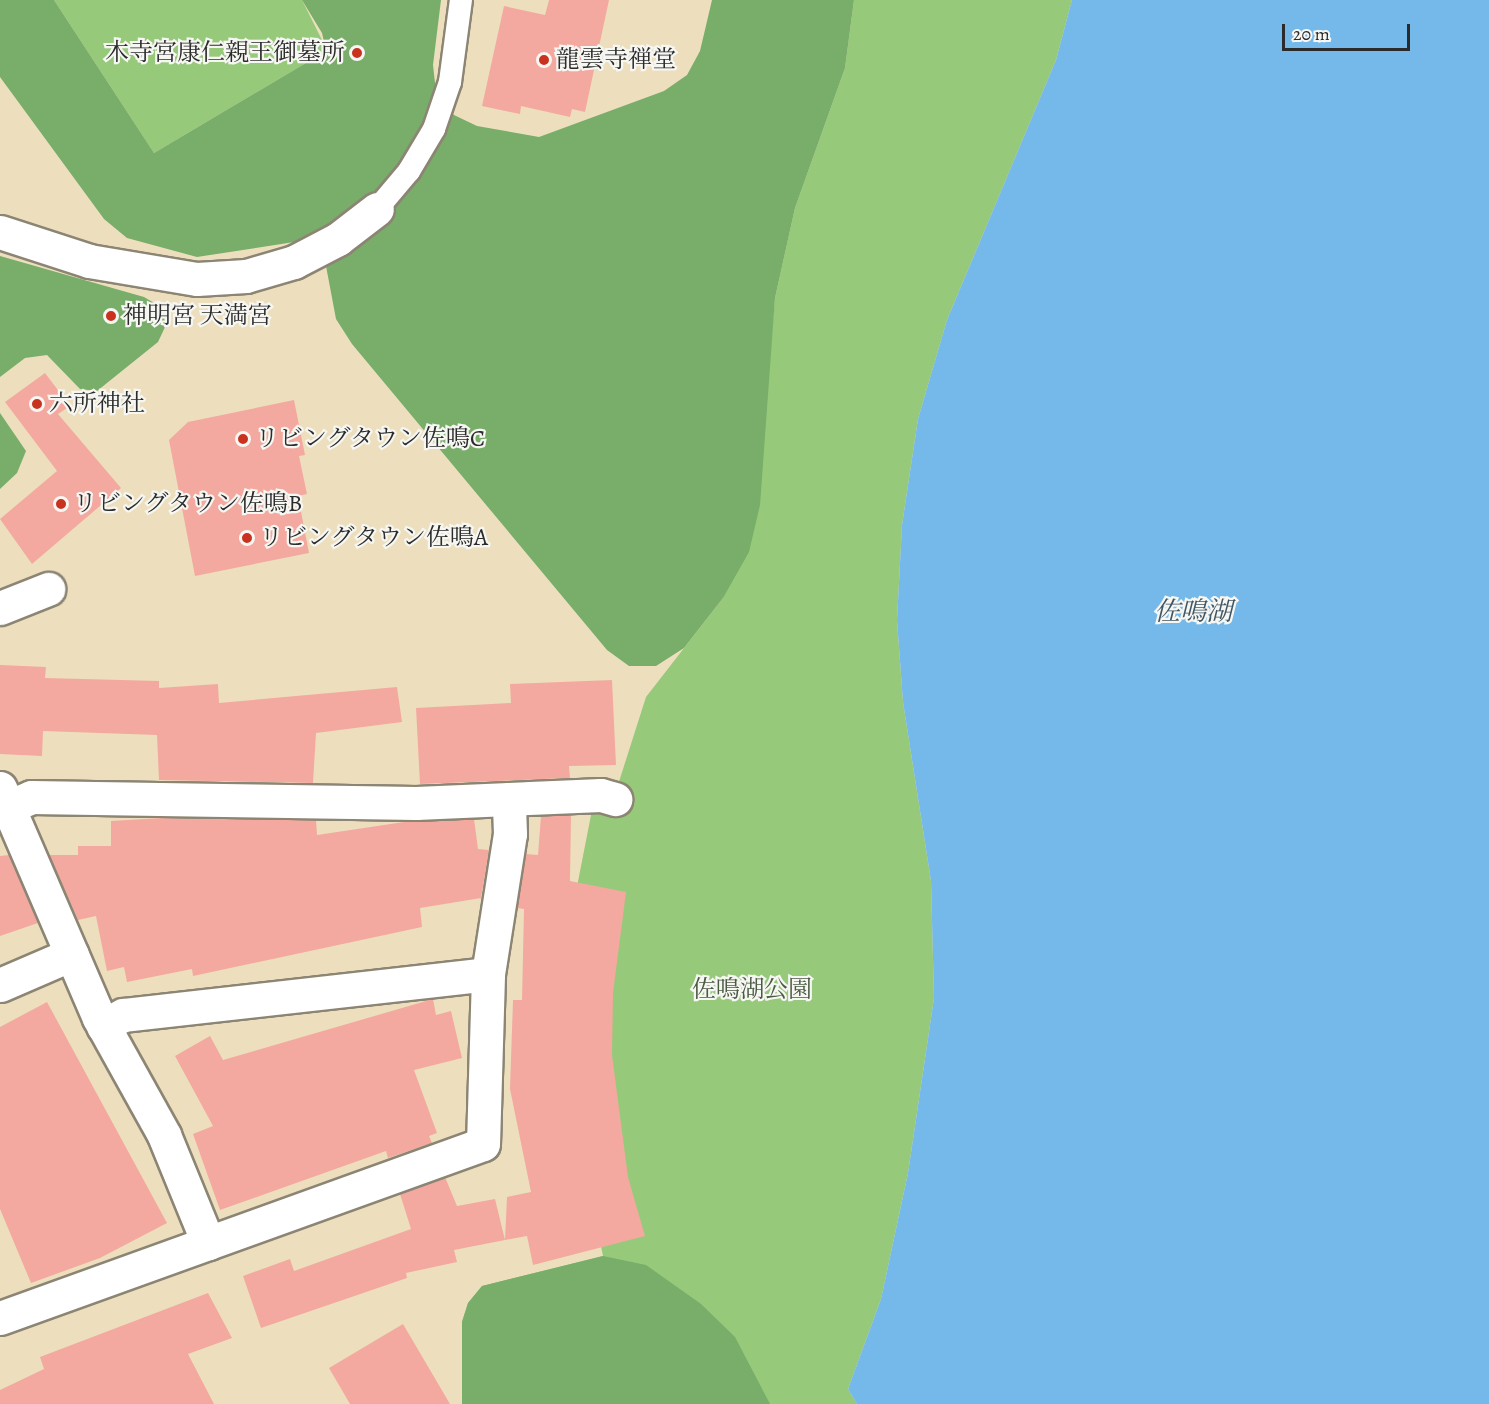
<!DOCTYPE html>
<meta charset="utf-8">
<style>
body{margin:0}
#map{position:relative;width:1489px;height:1404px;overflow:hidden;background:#eddfbd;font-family:Alegreya,"Noto Serif JP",serif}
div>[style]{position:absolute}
.green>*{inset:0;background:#96c97a}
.forest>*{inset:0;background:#78ad6a}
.water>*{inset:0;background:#75b9eb}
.building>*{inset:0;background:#f3a99f}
.roads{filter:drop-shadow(2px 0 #8c8574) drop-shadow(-2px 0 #8c8574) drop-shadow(0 2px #8c8574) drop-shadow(0 -2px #8c8574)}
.lane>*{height:22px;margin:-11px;padding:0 11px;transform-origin:11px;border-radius:11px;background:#fff}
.street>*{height:33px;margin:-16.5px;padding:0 16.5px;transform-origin:16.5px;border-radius:16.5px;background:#fff}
.dots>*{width:16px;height:16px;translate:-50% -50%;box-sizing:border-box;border:3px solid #f6f6f2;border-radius:50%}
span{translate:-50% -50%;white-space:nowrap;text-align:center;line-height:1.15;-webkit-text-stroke:4.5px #f6f6f2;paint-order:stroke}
.poi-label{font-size:24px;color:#2b2b2b}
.right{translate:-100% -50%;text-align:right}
.left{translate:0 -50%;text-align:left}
.park-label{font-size:24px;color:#4b5a43}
.water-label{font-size:26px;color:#415665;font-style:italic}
.scale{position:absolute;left:1282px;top:24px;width:128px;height:27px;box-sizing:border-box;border:3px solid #2b2b2b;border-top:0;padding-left:8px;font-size:18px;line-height:21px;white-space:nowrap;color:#2b2b2b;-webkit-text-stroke:4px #f6f6f2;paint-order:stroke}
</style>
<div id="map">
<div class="green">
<div style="clip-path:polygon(54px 0,302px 0,325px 46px,316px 57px,154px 153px)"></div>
<div style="clip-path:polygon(854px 0,1072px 0,1056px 60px,947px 320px,918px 419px,902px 525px,897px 620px,903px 702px,931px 881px,934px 998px,908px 1173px,881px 1299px,848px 1389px,857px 1404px,462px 1404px,462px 1322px,468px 1303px,482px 1286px,603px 1256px,582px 1154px,573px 907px,592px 810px,609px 813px,646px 697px,723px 598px,767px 388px,775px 298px,795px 208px,845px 68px)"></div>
</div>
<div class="forest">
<div style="clip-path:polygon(0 0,54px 0,154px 153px,316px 57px,325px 46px,322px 33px,302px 0,441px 0,433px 65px,436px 92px,454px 115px,477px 126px,539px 137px,664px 91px,687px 75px,700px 51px,712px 0,854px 0,845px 68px,795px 208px,775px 298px,760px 505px,749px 552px,723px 598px,684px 648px,656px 666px,629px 666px,607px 650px,352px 344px,336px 319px,326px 266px,307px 240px,197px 257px,127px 238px,104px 219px,0 77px)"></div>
<div style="clip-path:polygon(0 256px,144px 297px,161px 307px,166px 325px,158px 342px,97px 391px,80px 389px,47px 355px,25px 358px,0 377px)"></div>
<div style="clip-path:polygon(0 413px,26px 451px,17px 473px,0 489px)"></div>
<div style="clip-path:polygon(603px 1256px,646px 1265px,701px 1304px,735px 1337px,770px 1404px,462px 1404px,462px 1322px,468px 1303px,482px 1286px)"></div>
</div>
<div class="water">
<div style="clip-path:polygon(1072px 0,1489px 0,1489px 1404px,857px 1404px,848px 1389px,881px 1299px,908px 1173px,934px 998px,931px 881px,903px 702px,897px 620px,902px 525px,918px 419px,947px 320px,1056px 60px)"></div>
</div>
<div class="building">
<div style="clip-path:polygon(549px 0,609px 0,585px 112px,572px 109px,570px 117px,521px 106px,520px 114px,482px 106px,504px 6px,545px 15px)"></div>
<div style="clip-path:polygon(45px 373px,70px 406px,58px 414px,121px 488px,32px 564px,0 519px,57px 471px,5px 402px)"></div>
<div style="clip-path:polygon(294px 400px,305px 455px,299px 456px,307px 494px,298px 496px,309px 553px,195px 576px,169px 440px,188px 422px)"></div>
<div style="clip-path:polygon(0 665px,46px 667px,45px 678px,159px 681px,159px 688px,218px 684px,219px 703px,397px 687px,402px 722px,316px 733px,313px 783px,159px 780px,157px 735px,43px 731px,42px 756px,0 754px)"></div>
<div style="clip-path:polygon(612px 680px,616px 765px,569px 766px,570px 778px,420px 784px,416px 708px,511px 703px,510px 684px)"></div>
<div style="clip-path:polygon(571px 815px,570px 881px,626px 892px,613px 993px,612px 1055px,628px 1177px,645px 1236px,533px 1265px,527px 1236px,505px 1240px,507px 1197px,531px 1192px,510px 1089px,513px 1000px,522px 1000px,524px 909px,517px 908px,526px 854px,538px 855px,541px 816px)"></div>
<div style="clip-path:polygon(161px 818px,316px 820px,317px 835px,404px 822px,474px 819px,478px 849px,489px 850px,481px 898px,420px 908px,422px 927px,193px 976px,192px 969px,127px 982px,124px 967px,107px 971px,96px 916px,78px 920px,49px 855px,78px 855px,78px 846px,111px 846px,111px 821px)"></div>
<div style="clip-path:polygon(9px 855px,38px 923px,0 936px,0 856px)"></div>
<div style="clip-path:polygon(433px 999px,436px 1015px,451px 1011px,462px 1058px,414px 1070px,437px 1133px,429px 1136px,432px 1143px,388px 1158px,386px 1151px,220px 1210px,193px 1134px,213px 1126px,175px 1056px,210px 1036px,223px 1060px)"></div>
<div style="clip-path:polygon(47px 1002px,167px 1223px,100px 1258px,31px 1283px,0 1209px,0 1027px)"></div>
<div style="clip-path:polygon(445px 1177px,457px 1206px,495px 1199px,505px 1240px,454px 1250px,457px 1262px,406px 1273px,407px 1278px,261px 1328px,243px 1276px,290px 1259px,294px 1271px,411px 1229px,400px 1194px)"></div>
<div style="clip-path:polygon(208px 1293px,232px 1338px,188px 1354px,214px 1404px,0 1404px,0 1390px,44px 1369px,40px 1357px)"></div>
<div style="clip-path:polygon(403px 1324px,450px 1404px,350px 1404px,329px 1368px)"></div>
</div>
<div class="roads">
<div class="lane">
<div style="left:377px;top:209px;width:50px;rotate:-49.9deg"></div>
<div style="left:409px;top:171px;width:49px;rotate:-59.2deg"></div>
<div style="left:434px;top:129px;width:50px;rotate:-71.2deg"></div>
<div style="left:450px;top:82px;width:83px;rotate:-82.4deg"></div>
</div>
<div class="street">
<div style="left:0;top:232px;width:94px;rotate:18deg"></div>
<div style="left:89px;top:261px;width:109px;rotate:9.5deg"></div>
<div style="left:197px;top:279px;width:49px;rotate:-3.5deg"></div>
<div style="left:246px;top:276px;width:50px;rotate:-16.3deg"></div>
<div style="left:294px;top:262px;width:50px;rotate:-27.6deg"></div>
<div style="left:338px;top:239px;width:49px;rotate:-37.6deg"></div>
<div style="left:0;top:608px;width:52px;rotate:-21.6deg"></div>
<div style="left:0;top:788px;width:250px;rotate:66.7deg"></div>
<div style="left:99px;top:1018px;width:134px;rotate:60.9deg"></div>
<div style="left:164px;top:1135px;width:117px;rotate:67.8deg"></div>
<div style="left:8px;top:807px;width:25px;rotate:-23deg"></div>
<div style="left:31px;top:797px;width:385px;rotate:0.9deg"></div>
<div style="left:416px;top:803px;width:185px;rotate:-2.5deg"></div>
<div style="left:601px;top:795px;width:15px;rotate:16deg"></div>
<div style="left:0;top:985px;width:78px;rotate:-23.3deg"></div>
<div style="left:103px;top:1026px;width:23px;rotate:-29deg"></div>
<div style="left:123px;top:1015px;width:367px;rotate:-6.4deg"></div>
<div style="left:0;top:1318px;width:513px;rotate:-19.81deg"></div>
<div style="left:483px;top:1144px;width:170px;rotate:-88.3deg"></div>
<div style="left:488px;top:974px;width:142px;rotate:-81.1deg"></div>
<div style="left:510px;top:834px;width:35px;rotate:-92deg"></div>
</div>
</div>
<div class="dots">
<div style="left:357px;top:53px;background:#c8321e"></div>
<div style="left:544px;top:60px;background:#c8321e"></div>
<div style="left:111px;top:316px;background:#c8321e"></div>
<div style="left:37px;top:404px;background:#c8321e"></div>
<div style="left:243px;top:439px;background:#c8321e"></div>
<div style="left:61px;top:504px;background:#c8321e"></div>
<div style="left:247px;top:538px;background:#c8321e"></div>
</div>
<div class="poi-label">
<span class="right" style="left:345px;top:53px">木寺宮康仁親王御墓所</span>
<span class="left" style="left:556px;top:60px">龍雲寺禅堂</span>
<span class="left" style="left:123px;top:316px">神明宮 天満宮</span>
<span class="left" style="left:49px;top:404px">六所神社</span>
<span class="left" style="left:255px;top:439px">リビングタウン佐鳴C</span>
<span class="left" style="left:73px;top:504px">リビングタウン佐鳴B</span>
<span class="left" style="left:259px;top:538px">リビングタウン佐鳴A</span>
</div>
<div class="park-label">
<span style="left:752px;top:990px">佐鳴湖公園</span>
</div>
<div class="water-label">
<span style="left:1193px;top:612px">佐鳴湖</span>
</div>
<div class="scale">20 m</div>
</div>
